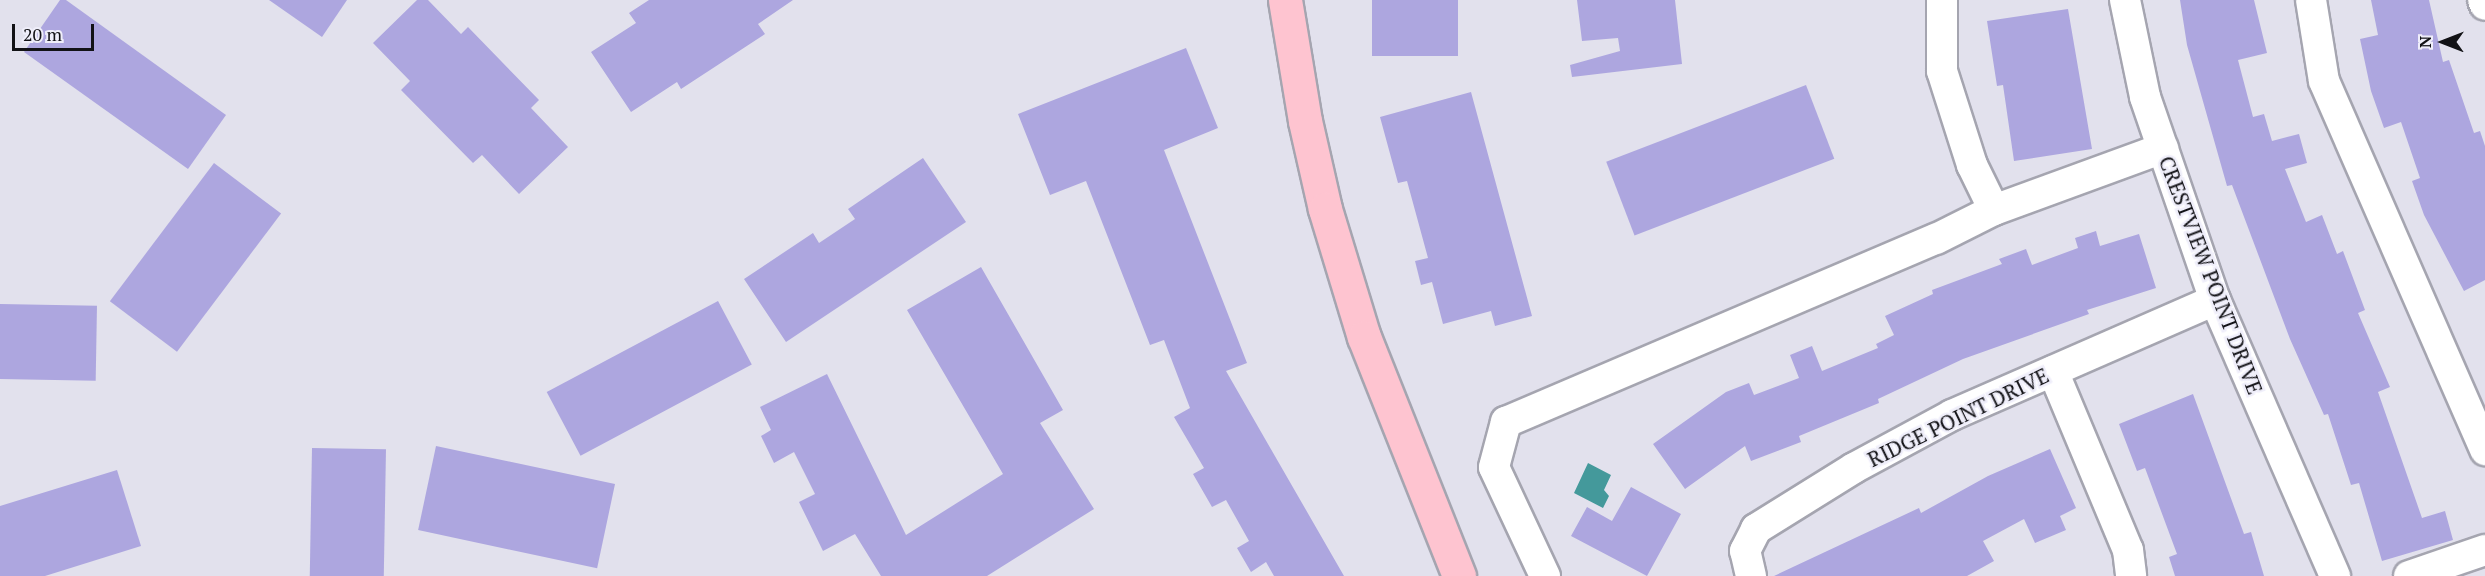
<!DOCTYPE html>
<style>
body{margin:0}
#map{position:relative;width:2485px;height:576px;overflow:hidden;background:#e2e1ed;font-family:"PT Serif",serif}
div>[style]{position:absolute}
.water>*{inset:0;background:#44999b}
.building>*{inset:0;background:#ada6df;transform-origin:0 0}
.roads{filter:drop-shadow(2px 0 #a5a5b0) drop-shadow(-2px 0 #a5a5b0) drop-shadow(0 2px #a5a5b0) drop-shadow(0 -2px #a5a5b0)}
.minor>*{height:30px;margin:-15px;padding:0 15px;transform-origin:15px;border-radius:15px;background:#fff}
.major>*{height:33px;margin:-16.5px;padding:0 16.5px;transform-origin:16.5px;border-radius:16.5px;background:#fec4d0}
span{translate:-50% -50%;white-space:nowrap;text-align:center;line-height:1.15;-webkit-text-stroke:5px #efeefa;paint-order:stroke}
.street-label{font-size:21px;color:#121216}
.north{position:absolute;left:2413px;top:12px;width:60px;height:60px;-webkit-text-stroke:4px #efeefa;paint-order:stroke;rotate:270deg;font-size:16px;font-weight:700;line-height:24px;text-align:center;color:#121216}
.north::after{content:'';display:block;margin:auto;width:21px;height:27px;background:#121216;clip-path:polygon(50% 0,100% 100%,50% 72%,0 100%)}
.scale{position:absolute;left:12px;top:24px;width:82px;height:27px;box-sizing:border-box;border:3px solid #121216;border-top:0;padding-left:8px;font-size:18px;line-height:21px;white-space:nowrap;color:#121216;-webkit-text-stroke:4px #efeefa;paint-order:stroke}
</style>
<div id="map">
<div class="water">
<div style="clip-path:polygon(1588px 463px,1611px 475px,1604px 490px,1609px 496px,1603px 508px,1574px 493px)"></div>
</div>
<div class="building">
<div style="clip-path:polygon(60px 0,66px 0,226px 115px,188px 169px,24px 52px)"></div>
<div style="clip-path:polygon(269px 0,347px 0,322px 37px)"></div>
<div style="clip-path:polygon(417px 0,428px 0,461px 34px,468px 27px,539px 100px,531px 108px,568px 147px,519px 194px,482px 155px,473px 163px,401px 90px,410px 81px,373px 43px)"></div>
<div style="clip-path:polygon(649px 0,793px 0,758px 24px,765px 34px,681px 89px,677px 82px,631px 112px,591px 52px,636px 23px,629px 13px)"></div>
<div style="left:1372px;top:0;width:86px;height:56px"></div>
<div style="clip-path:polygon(1577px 0,1675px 0,1682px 64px,1572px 77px,1570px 65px,1620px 51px,1618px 38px,1582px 41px)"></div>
<div style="clip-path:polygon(2180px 0,2254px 0,2267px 53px,2238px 60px,2253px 117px,2264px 114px,2272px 141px,2299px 134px,2307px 163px,2285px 169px,2306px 222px,2322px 215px,2337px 254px,2343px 251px,2365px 310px,2358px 313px,2390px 387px,2378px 392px,2422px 518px,2445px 511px,2453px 540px,2382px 561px,2359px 483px,2351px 485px,2328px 414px,2324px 415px,2290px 339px,2232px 185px,2227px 186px,2187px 45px)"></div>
<div style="clip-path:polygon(2371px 0,2429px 0,2443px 62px,2449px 60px,2474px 133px,2480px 131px,2485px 146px,2485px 280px,2464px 291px,2424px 215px,2412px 181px,2420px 178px,2401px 122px,2384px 128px,2371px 91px,2360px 39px,2378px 35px)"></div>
<div style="clip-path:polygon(2068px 9px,2092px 149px,2014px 161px,2003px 85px,1997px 86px,1987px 21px)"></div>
<div style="clip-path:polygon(1186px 48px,1218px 128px,1164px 150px,1247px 363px,1226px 371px,1344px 576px,1274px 576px,1266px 562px,1251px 572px,1237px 548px,1249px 541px,1226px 500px,1212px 507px,1193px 474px,1204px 468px,1174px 417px,1190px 408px,1164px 340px,1150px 345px,1086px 181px,1050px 195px,1018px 114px)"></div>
<div style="left:1806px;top:85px;width:79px;height:214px;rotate:69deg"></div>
<div style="clip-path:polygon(1471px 92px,1532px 316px,1495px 326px,1491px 311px,1443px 324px,1432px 282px,1421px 285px,1415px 261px,1428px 258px,1407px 181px,1398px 183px,1380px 117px)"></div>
<div style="clip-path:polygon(923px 158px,966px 222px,786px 342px,744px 279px,813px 233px,819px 243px,855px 219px,848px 209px)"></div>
<div style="left:214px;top:163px;width:84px;height:173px;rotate:37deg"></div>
<div style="clip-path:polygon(2096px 231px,2100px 246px,2139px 234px,2156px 288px,2087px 310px,2089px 314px,1963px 359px,1878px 399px,1879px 403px,1799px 436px,1801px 442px,1751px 461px,1745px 446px,1685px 489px,1653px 444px,1726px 392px,1749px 383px,1754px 395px,1799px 378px,1790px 355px,1812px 346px,1822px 371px,1878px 348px,1876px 344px,1894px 335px,1885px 316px,1933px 294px,1932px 290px,2002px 264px,1999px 259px,2026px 249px,2032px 265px,2078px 248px,2075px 238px)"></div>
<div style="clip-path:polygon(981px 267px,1063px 410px,1040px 423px,1094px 509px,987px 576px,881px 576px,855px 534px,823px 551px,799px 502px,815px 494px,794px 452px,774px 463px,761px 436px,771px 430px,760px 407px,827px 374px,906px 535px,1003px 474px,907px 310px)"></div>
<div style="left:718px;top:301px;width:72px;height:194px;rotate:62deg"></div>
<div style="left:0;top:304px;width:97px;height:75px;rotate:1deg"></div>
<div style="clip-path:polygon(2193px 394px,2244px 534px,2251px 532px,2264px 576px,2175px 576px,2169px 557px,2177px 554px,2145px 468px,2137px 471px,2119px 424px)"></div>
<div style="left:436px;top:446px;width:183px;height:86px;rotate:12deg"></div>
<div style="left:312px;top:448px;width:74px;height:128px;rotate:1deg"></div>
<div style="clip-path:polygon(2050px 449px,2076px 508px,2060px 516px,2066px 530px,2035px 543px,2024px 519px,1983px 541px,1994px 561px,1967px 576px,1774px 576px,1919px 508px,1921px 513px,1988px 476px)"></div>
<div style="clip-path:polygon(117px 470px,141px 546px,45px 576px,0 576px,0 506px)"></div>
<div style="clip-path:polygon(1631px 487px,1681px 514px,1647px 576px,1571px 536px,1587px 507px,1612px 521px)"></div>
</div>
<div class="roads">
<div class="minor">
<div style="left:1942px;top:0;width:71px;rotate:90deg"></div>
<div style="left:1942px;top:71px;width:99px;rotate:72.3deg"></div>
<div style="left:1972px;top:165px;width:50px;rotate:63.9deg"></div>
<div style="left:1994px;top:210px;width:180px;rotate:-20.1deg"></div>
<div style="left:2125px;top:0;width:99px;rotate:78.3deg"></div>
<div style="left:2145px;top:97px;width:215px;rotate:71deg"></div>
<div style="left:2215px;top:300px;width:301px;rotate:66.5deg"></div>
<div style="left:2311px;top:0;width:82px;rotate:80.9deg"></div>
<div style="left:2324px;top:81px;width:403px;rotate:66.4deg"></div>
<div style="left:2483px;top:0;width:5px;rotate:68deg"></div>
<div style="left:2053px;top:371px;width:194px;rotate:67.3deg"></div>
<div style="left:2128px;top:550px;width:26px;rotate:83deg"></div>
<div style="left:1545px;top:576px;width:120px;rotate:-115.1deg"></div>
<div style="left:1494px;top:467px;width:47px;rotate:-75.1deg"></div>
<div style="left:1506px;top:422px;width:467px;rotate:-23.1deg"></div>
<div style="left:1936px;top:239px;width:65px;rotate:-26.6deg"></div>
<div style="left:1751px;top:576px;width:26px;rotate:-103deg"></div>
<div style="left:1745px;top:551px;width:25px;rotate:-63deg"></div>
<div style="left:1756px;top:529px;width:115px;rotate:-31.9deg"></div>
<div style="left:1854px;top:468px;width:111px;rotate:-28.4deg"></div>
<div style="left:1952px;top:415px;width:287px;rotate:-23.6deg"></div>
<div style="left:2409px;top:576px;width:80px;rotate:-18.9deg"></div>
</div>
<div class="major">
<div style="left:1285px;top:0;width:123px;rotate:80.6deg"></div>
<div style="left:1305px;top:121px;width:90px;rotate:77.2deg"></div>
<div style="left:1325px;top:209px;width:134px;rotate:73.1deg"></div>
<div style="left:1364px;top:337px;width:257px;rotate:68.3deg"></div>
</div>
</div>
<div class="street-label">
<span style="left:2211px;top:275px;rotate:69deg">CRESTVIEW POINT DRIVE</span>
<span style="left:1958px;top:417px;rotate:-26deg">RIDGE POINT DRIVE</span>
</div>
<div class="north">N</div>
<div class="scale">20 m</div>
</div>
